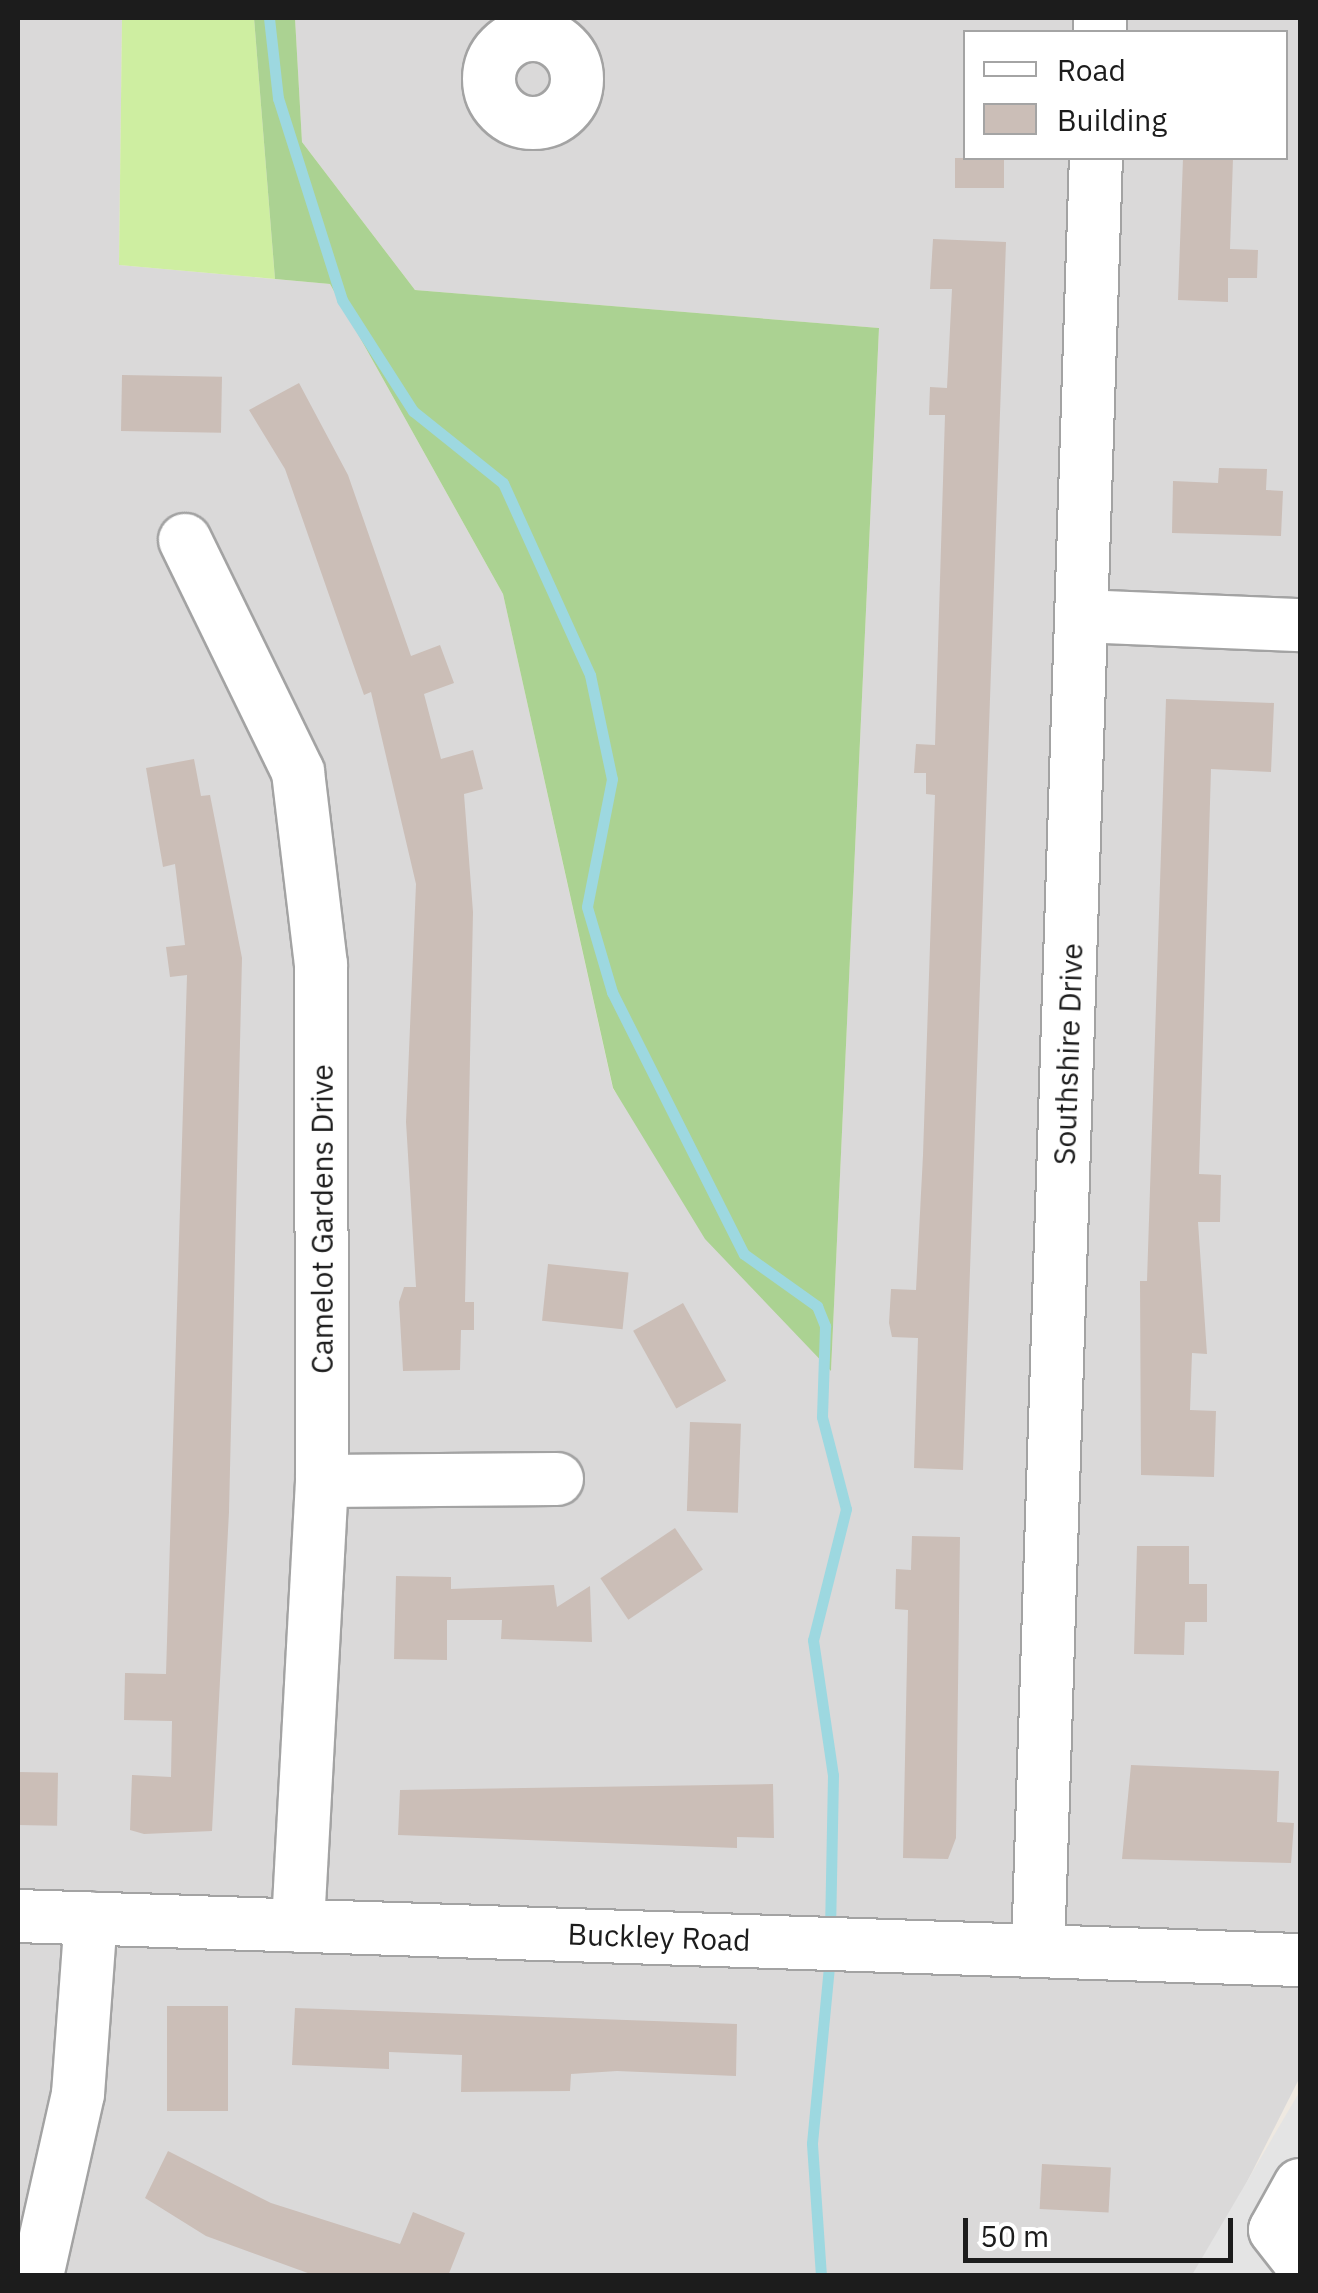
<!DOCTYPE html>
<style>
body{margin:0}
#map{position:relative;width:1318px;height:2293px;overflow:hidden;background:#efe9e1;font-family:"IBM Plex Sans",sans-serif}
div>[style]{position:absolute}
.residential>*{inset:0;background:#dad9d9}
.grass>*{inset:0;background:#ceeea1}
.forest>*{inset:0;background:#abd292}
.parking>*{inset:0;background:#e4e4e4}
.stream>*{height:11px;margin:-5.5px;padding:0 5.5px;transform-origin:5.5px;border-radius:5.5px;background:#9dd8e0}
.building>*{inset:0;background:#cbbeb7;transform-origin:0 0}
.roads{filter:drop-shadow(2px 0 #a3a3a3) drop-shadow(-2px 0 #a3a3a3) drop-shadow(0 2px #a3a3a3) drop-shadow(0 -2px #a3a3a3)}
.minor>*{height:52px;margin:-26px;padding:0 26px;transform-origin:26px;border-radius:26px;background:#fff}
.minor>.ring{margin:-26px;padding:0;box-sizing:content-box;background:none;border:52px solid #fff;border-radius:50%}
span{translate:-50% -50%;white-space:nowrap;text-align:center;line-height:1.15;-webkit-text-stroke:8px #fff;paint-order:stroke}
.street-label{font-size:30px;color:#1c1c1c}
.frame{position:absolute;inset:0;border:20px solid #1c1c1c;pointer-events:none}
.legend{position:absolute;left:963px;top:30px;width:325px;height:130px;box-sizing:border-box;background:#fff;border:2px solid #a4a4a4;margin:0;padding:12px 18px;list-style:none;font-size:30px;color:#1c1c1c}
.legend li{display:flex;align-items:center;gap:20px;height:50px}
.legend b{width:50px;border:2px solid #a4a4a4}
.scale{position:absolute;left:963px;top:2218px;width:270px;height:45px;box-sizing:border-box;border:5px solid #1c1c1c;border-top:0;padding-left:12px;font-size:30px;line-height:35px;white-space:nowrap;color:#1c1c1c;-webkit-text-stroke:8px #fff;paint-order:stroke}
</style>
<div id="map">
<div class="residential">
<div style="clip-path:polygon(evenodd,18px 18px,122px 18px,119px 265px,330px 284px,503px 594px,613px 1089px,831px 1370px,879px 328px,415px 290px,302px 142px,295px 18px,1300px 18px,1300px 1934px,18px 1899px,18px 18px,966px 32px,1286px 32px,1286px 158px,966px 158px,966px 32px)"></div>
<div style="clip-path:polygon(18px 1939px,1300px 1982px,1300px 2077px,1200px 2275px,18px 2275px)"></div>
</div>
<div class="grass">
<div style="clip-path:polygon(122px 18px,254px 18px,275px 279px,119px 265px)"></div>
</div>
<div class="forest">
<div style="clip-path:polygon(254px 18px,295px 18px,302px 142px,415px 290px,879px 328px,831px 1371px,705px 1239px,613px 1088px,503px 594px,330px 284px,275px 279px)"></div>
</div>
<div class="parking">
<div style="clip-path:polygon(1300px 2091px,1300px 2275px,1192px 2275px)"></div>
</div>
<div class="stream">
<div style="left:269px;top:18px;width:81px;rotate:83.6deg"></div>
<div style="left:278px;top:98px;width:212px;rotate:72.4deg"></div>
<div style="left:342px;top:300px;width:132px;rotate:57.4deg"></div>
<div style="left:413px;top:411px;width:115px;rotate:38.7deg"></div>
<div style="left:503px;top:483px;width:211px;rotate:65.6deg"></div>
<div style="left:590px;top:675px;width:106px;rotate:78.1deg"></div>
<div style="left:612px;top:779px;width:130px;rotate:101.1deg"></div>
<div style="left:587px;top:907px;width:89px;rotate:73.6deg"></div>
<div style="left:612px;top:992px;width:293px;rotate:63.3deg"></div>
<div style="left:744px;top:1254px;width:90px;rotate:35.5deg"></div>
<div style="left:817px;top:1306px;width:22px;rotate:68deg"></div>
<div style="left:825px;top:1326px;width:91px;rotate:91.9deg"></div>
<div style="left:822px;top:1417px;width:95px;rotate:75.4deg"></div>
<div style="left:846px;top:1509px;width:135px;rotate:104.1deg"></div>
<div style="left:813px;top:1640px;width:136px;rotate:81.6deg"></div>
<div style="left:833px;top:1775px;width:158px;rotate:91.1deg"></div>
<div style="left:821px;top:2276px;width:133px;rotate:-93.9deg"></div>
<div style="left:812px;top:2143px;width:188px;rotate:-84.5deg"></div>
</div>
<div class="building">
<div style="left:955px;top:158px;width:49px;height:30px"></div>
<div style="clip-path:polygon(1183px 158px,1233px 158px,1230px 249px,1258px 250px,1257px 278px,1228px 278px,1228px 302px,1178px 300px)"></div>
<div style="clip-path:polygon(933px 239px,1006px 242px,963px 1470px,914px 1468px,918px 1338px,892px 1337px,889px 1323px,891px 1289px,916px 1290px,923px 1155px,935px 795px,926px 794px,926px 773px,914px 773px,916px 744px,935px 745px,945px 415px,929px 415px,930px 387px,947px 388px,952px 289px,930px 289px)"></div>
<div style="left:122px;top:375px;width:100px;height:56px;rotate:1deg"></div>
<div style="clip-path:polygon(299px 383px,348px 475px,411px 656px,440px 645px,454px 683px,424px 694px,441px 759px,473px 750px,483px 789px,464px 794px,473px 912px,465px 1302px,474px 1302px,474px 1330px,461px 1330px,460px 1370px,403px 1371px,399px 1302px,404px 1287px,416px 1287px,406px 1122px,416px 884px,371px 692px,364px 695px,285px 469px,249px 410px)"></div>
<div style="clip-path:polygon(1219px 468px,1267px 469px,1266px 490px,1283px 491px,1281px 536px,1172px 533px,1173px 481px,1218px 483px)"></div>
<div style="clip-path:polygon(1166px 699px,1274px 703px,1271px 772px,1211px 769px,1199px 1174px,1221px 1175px,1220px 1222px,1198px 1222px,1207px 1354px,1192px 1353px,1190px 1410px,1216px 1411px,1214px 1477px,1141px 1475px,1140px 1281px,1147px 1281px)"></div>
<div style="clip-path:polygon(194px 759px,201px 796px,210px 795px,242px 958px,229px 1512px,212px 1831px,144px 1834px,130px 1830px,132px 1775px,171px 1777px,172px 1721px,124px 1720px,125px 1673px,166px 1674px,187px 975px,170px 977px,166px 947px,185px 945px,175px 864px,163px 867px,146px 768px)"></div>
<div style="left:548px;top:1264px;width:81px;height:57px;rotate:6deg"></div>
<div style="left:683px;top:1303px;width:89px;height:57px;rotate:61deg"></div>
<div style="left:690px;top:1422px;width:51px;height:89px;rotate:2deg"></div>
<div style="left:675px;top:1528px;width:50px;height:90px;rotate:56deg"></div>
<div style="clip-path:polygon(912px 1536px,960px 1537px,956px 1838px,948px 1859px,903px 1858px,908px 1610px,895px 1609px,896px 1569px,911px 1570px)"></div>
<div style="clip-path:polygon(1137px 1546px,1189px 1546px,1189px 1584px,1207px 1584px,1207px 1622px,1185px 1622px,1184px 1655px,1134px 1654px)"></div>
<div style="clip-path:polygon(396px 1576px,451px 1577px,451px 1589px,554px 1585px,557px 1607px,590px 1586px,592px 1642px,501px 1639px,502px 1620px,447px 1620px,447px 1660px,394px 1659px)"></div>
<div style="clip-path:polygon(1131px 1765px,1279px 1771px,1277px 1822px,1294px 1823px,1291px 1863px,1122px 1859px)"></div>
<div style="left:18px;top:1772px;width:40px;height:53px;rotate:1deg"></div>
<div style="clip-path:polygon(773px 1784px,774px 1838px,737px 1837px,737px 1848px,398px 1835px,400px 1790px)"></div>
<div style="left:167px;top:2006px;width:61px;height:105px"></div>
<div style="clip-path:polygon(295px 2008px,737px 2024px,736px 2076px,617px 2071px,571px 2074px,570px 2091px,461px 2092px,462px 2055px,389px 2052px,389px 2069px,292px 2065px)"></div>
<div style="clip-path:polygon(168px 2151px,271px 2203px,400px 2244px,413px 2212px,465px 2233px,448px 2276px,316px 2276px,206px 2236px,145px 2198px)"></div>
<div style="left:1042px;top:2164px;width:69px;height:45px;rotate:3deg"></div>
</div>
<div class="roads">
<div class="minor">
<div style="left:1100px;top:32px;width:14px;rotate:-90deg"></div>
<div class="ring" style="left:489px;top:35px;width:36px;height:36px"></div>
<div style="left:185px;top:540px;width:258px;rotate:64deg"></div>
<div style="left:298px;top:772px;width:193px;rotate:83.2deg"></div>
<div style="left:321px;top:964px;width:517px;rotate:89.89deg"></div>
<div style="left:322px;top:1481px;width:445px;rotate:93.1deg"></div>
<div style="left:1083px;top:616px;width:217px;rotate:2.4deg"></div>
<div style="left:322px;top:1481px;width:235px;rotate:-0.5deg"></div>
<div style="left:18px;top:1916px;width:1283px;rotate:1.97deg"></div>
<div style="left:1038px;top:1951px;width:1794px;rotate:-88.15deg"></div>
<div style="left:1300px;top:2185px;width:51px;rotate:119.1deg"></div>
<div style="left:1275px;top:2230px;width:41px;rotate:52deg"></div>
<div style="left:37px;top:2276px;width:187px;rotate:-77.3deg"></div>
<div style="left:78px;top:2094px;width:176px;rotate:-85.8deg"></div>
</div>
</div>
<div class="street-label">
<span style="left:1068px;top:1054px;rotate:-88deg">Southshire Drive</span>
<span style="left:322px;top:1219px;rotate:-90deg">Camelot Gardens Drive</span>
<span style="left:659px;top:1937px;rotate:2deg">Buckley Road</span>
</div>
<div class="frame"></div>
<ul class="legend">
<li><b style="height:12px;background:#fff"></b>Road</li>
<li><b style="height:28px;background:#cbbeb7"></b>Building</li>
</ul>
<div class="scale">50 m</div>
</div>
